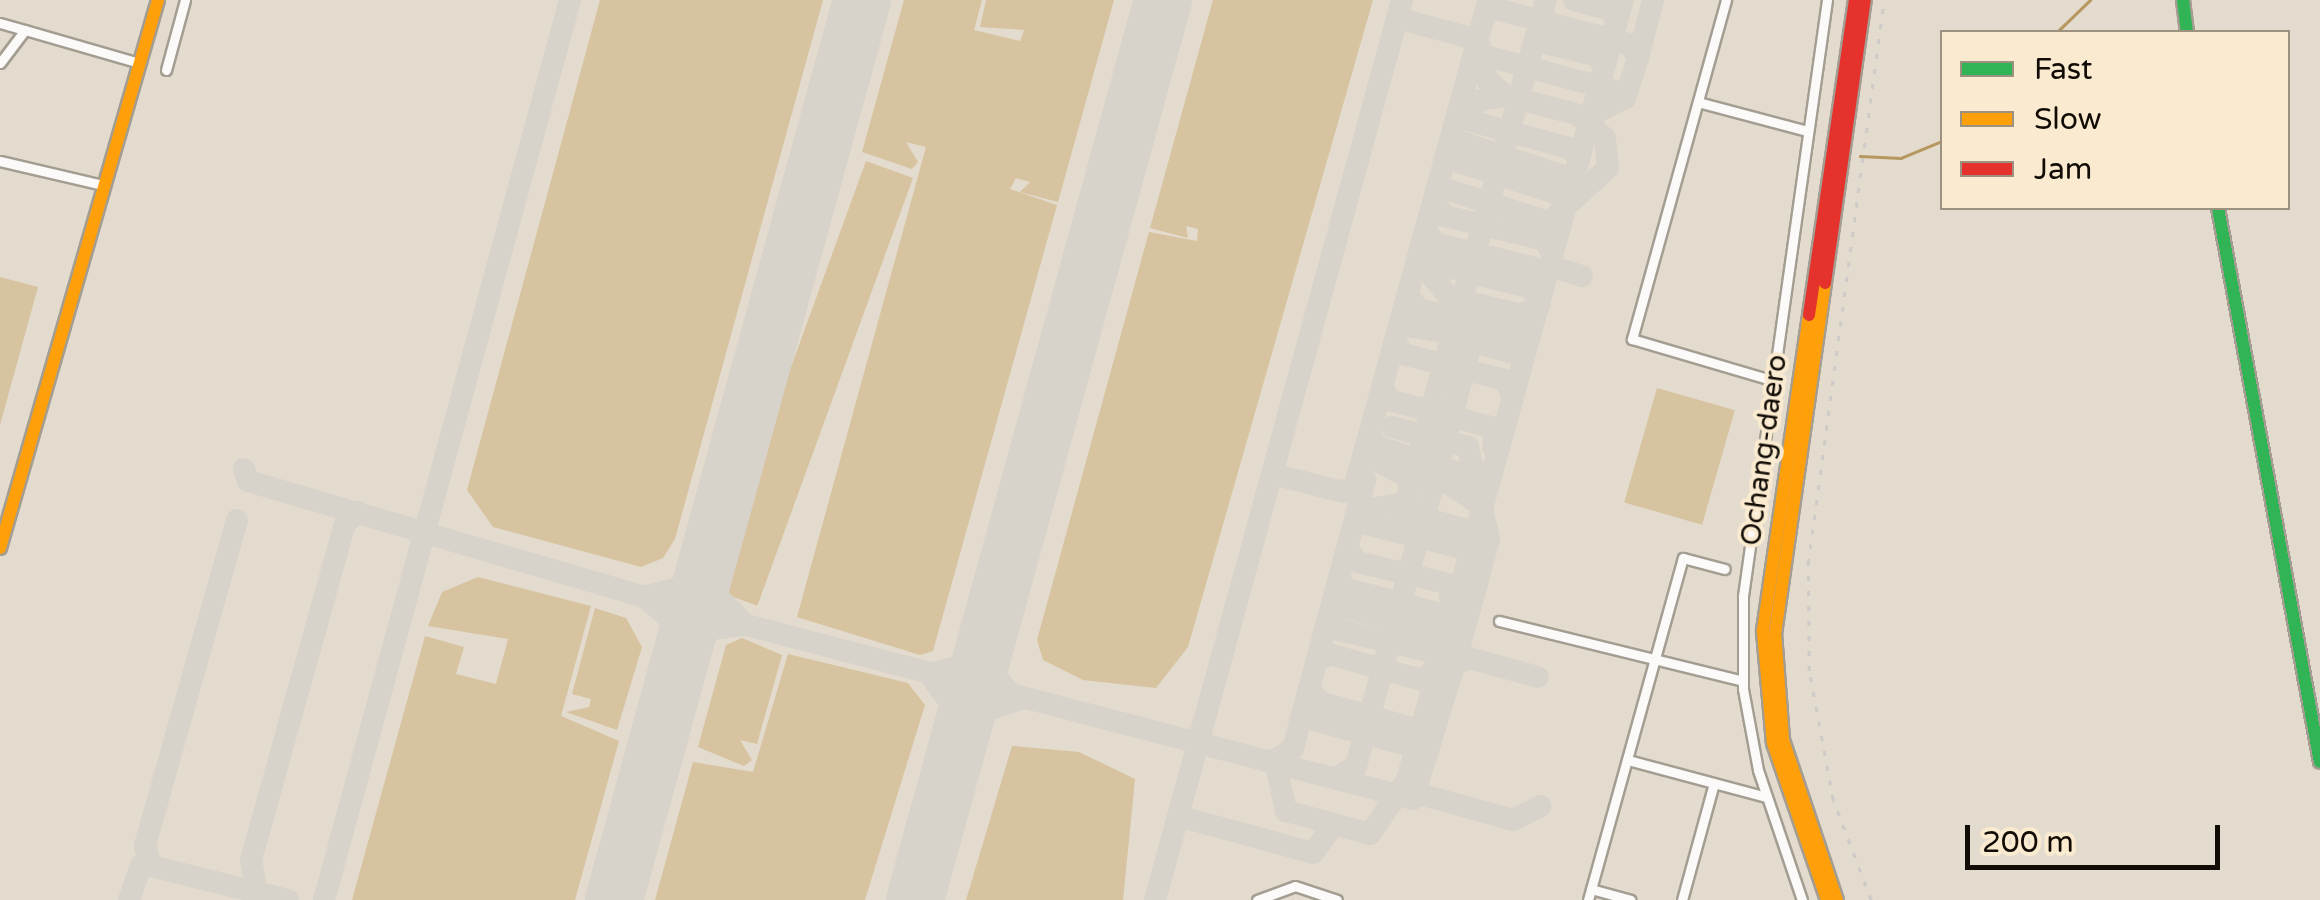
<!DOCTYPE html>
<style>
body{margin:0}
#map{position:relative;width:2320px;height:900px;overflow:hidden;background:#e3dbcd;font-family:"Varela Round",sans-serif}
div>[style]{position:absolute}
.green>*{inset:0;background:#d7c39f;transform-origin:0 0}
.stream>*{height:2.5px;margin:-1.25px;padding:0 1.25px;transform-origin:1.25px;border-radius:1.25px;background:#b6985f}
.taxiway>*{height:22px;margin:-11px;padding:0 11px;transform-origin:11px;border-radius:11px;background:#d8d3ca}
.runway>*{height:58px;margin:-29px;padding:0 29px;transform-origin:29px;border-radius:29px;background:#d8d3ca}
.roads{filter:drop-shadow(2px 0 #a39d92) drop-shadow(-2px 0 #a39d92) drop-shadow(0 2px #a39d92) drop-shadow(0 -2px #a39d92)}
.street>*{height:9px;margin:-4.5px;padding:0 4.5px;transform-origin:4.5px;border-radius:4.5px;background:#fbfaf8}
.fast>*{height:12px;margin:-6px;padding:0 6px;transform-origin:6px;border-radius:6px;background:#30b455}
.slow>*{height:12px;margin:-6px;padding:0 6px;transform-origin:6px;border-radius:6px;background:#ff9f0a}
.jam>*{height:12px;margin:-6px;padding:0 6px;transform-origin:6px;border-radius:6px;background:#e5322d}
.rail>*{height:2.5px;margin-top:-1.25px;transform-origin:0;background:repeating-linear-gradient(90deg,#cdcbc7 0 5px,transparent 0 15px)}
span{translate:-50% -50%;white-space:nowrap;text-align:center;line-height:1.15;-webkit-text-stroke:8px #faead0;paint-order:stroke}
.street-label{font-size:28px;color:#110c05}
.legend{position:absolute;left:1940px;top:30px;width:350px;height:180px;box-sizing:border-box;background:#faead0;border:2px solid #9d917f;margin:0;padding:12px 18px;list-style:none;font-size:30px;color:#110c05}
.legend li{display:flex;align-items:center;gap:20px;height:50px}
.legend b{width:50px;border:2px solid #9d917f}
.scale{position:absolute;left:1965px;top:825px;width:255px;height:45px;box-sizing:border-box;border:5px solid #110c05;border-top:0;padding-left:12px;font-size:30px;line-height:35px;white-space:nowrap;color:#110c05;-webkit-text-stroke:8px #faead0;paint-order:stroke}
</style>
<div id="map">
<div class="green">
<div style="clip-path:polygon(600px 0,823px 0,675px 539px,663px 558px,641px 567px,493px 527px,467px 490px)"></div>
<div style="clip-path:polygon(904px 0,982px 0,974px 30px,1020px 41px,1024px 30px,980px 27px,986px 0,1114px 0,1058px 202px,1020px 192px,1030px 182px,1016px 178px,1010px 189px,1057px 205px,933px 651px,920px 655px,797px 617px,926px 147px,906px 142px,918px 162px,912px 169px,862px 152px)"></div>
<div style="clip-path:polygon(1213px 0,1373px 0,1188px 647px,1156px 688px,1083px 680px,1043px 660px,1037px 640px,1149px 232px,1197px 241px,1198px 229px,1186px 226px,1188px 238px,1150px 228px)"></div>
<div style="left:866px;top:161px;width:50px;height:455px;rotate:20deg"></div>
<div style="clip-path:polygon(0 277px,38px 287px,0 425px)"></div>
<div style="left:1657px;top:388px;width:81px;height:119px;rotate:16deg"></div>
<div style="clip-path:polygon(478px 577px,591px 606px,561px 716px,619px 741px,575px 900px,352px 900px,425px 636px,464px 647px,456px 674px,496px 684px,508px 639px,428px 626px,442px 592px)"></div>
<div style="clip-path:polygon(595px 608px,626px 618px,642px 647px,617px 730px,566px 712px,589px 707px,591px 699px,572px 694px)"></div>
<div style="clip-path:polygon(742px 638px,782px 655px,757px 744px,740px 740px,752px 760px,744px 766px,698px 747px,726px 645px)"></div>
<div style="clip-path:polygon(788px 654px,908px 683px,925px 705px,865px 900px,655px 900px,693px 762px,753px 772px)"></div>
<div style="clip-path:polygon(1012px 746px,1079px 752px,1135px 779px,1123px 900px,966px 900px)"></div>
</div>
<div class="stream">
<div style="left:2057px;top:32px;width:46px;rotate:-44.1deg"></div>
<div style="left:1860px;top:156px;width:41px;rotate:2.8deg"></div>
<div style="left:1901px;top:158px;width:44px;rotate:-22.5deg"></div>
</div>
<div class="taxiway">
<div style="left:1574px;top:0;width:39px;rotate:15deg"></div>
<div style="left:1612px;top:10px;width:15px;rotate:74deg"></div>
<div style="left:1397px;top:18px;width:73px;rotate:15.2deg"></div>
<div style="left:1545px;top:43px;width:55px;rotate:13.8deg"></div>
<div style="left:1598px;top:56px;width:13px;rotate:63deg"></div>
<div style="left:1481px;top:49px;width:32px;rotate:79deg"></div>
<div style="left:1487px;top:80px;width:25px;rotate:40deg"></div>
<div style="left:1506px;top:96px;width:85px;rotate:14.4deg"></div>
<div style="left:1588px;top:117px;width:42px;rotate:-27.2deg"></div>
<div style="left:1625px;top:98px;width:42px;rotate:-72deg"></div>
<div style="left:1638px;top:58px;width:17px;rotate:-123deg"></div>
<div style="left:1629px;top:44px;width:134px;rotate:-165.3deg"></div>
<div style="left:1499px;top:10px;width:12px;rotate:-125deg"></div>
<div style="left:1490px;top:57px;width:126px;rotate:15.1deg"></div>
<div style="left:1638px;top:58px;width:60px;rotate:-75.5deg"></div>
<div style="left:1467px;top:120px;width:109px;rotate:15.4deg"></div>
<div style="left:1572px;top:149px;width:12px;rotate:59deg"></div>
<div style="left:1460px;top:121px;width:29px;rotate:-46deg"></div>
<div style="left:1480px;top:100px;width:26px;rotate:-9deg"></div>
<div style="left:1452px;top:139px;width:140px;rotate:18.3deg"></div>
<div style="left:1446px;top:158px;width:118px;rotate:17.8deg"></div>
<div style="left:1558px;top:194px;width:13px;rotate:58deg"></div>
<div style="left:1439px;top:187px;width:115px;rotate:17.7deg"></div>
<div style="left:1549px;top:222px;width:80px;rotate:-42.5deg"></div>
<div style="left:1608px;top:168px;width:30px;rotate:-96deg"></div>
<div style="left:1605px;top:138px;width:33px;rotate:-139deg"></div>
<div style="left:1434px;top:204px;width:16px;rotate:47deg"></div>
<div style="left:1445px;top:216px;width:103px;rotate:13.5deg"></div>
<div style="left:1545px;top:240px;width:13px;rotate:63deg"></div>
<div style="left:1427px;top:230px;width:15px;rotate:62deg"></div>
<div style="left:1434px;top:243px;width:101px;rotate:13.8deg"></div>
<div style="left:1428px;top:249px;width:22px;rotate:90deg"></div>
<div style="left:1428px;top:271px;width:33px;rotate:51deg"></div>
<div style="left:1449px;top:297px;width:74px;rotate:14deg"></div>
<div style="left:1521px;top:315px;width:22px;rotate:-30deg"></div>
<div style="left:1422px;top:250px;width:16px;rotate:55deg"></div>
<div style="left:1431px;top:263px;width:103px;rotate:14deg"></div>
<div style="left:1531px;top:288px;width:13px;rotate:61deg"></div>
<div style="left:1559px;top:269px;width:24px;rotate:17deg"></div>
<div style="left:1409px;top:296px;width:16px;rotate:55deg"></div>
<div style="left:1418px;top:309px;width:103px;rotate:13.5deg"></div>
<div style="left:1518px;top:333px;width:12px;rotate:55deg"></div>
<div style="left:1525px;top:343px;width:17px;rotate:149deg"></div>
<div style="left:1510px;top:352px;width:51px;rotate:-165.1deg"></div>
<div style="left:1461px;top:339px;width:12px;rotate:-121deg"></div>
<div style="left:1403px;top:316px;width:14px;rotate:51deg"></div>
<div style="left:1412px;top:327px;width:51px;rotate:9.1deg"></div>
<div style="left:1396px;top:342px;width:14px;rotate:60deg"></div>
<div style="left:1403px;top:354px;width:105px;rotate:14.3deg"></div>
<div style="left:1505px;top:380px;width:15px;rotate:67deg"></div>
<div style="left:1383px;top:387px;width:14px;rotate:65deg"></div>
<div style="left:1389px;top:400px;width:110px;rotate:14.8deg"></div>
<div style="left:1495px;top:428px;width:19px;rotate:96deg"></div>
<div style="left:1369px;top:434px;width:14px;rotate:60deg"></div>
<div style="left:1376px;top:446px;width:114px;rotate:17.8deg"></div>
<div style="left:1372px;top:458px;width:44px;rotate:28.3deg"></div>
<div style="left:1411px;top:479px;width:24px;rotate:-9deg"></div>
<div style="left:1435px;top:475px;width:55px;rotate:33.1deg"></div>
<div style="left:244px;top:469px;width:13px;rotate:72deg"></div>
<div style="left:248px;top:481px;width:413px;rotate:16.3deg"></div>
<div style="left:644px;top:597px;width:35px;rotate:40deg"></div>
<div style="left:671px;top:620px;width:38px;rotate:75deg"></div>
<div style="left:1272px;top:474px;width:73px;rotate:14.2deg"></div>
<div style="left:1343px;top:492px;width:26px;rotate:-29deg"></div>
<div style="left:1395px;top:510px;width:72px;rotate:15.4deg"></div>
<div style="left:1464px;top:529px;width:14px;rotate:56deg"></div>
<div style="left:1472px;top:541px;width:15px;rotate:157deg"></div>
<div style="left:1458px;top:547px;width:96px;rotate:-166.1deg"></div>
<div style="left:1365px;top:524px;width:15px;rotate:-122deg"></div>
<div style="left:1357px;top:511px;width:49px;rotate:-9.5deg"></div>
<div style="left:1405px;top:503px;width:522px;rotate:-74.34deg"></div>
<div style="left:237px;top:520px;width:339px;rotate:105.8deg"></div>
<div style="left:145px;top:846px;width:21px;rotate:73deg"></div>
<div style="left:151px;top:866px;width:141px;rotate:13.9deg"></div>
<div style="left:1347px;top:547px;width:18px;rotate:56deg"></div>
<div style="left:1357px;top:562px;width:116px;rotate:13.4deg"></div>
<div style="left:711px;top:551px;width:41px;rotate:87.2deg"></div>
<div style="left:713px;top:592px;width:47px;rotate:45deg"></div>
<div style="left:746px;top:625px;width:689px;rotate:14.62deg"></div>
<div style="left:1413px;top:799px;width:139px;rotate:-72.9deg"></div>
<div style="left:1454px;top:666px;width:15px;rotate:-32deg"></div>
<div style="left:1467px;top:658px;width:3px;rotate:-162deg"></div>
<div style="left:1464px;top:657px;width:9px;rotate:-122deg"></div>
<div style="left:1459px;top:649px;width:13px;rotate:-119deg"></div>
<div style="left:1453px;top:638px;width:3px;rotate:-162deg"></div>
<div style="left:1450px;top:637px;width:47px;rotate:-163.9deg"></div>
<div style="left:1405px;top:624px;width:14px;rotate:150deg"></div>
<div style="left:1393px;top:631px;width:13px;rotate:-117deg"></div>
<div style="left:1387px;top:619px;width:46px;rotate:-164.7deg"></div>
<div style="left:1343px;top:607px;width:16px;rotate:150deg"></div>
<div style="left:1329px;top:615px;width:18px;rotate:56deg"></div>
<div style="left:1339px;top:630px;width:116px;rotate:13.4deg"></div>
<div style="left:1452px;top:657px;width:9px;rotate:-41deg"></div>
<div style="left:1459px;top:651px;width:2px;rotate:-90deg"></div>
<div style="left:1459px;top:649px;width:114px;rotate:-74.7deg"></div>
<div style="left:1489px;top:539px;width:94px;rotate:-102.9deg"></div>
<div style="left:1468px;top:447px;width:79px;rotate:-165.3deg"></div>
<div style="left:1339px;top:578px;width:12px;rotate:59deg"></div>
<div style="left:1345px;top:588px;width:98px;rotate:15.3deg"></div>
<div style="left:1440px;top:614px;width:15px;rotate:-23deg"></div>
<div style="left:1454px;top:608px;width:12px;rotate:-110deg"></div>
<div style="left:644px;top:597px;width:43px;rotate:-14.7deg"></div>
<div style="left:686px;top:586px;width:37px;rotate:-52deg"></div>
<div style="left:987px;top:639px;width:30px;rotate:84deg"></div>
<div style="left:990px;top:669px;width:35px;rotate:50deg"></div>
<div style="left:1455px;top:654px;width:86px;rotate:15.5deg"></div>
<div style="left:681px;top:657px;width:42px;rotate:-42.1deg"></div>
<div style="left:712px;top:629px;width:34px;rotate:-7deg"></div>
<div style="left:1317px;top:661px;width:14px;rotate:-30deg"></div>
<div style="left:1329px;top:654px;width:100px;rotate:15.7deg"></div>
<div style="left:1425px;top:681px;width:18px;rotate:-56deg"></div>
<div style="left:931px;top:674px;width:31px;rotate:-15deg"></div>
<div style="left:961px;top:666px;width:37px;rotate:-46deg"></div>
<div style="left:930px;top:675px;width:37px;rotate:54deg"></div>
<div style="left:952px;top:705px;width:40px;rotate:82.9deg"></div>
<div style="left:1309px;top:689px;width:17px;rotate:50deg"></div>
<div style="left:1320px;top:702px;width:96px;rotate:15.8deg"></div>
<div style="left:1412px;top:728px;width:13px;rotate:58deg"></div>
<div style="left:1419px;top:739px;width:9px;rotate:144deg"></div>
<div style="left:1313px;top:720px;width:94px;rotate:14.8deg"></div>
<div style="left:957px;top:747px;width:45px;rotate:-53.1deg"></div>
<div style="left:984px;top:711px;width:35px;rotate:-18deg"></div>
<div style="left:1271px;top:763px;width:27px;rotate:-34deg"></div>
<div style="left:1293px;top:748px;width:268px;rotate:-74.9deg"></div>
<div style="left:1363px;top:489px;width:13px;rotate:-119deg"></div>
<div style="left:1357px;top:478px;width:496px;rotate:-74.6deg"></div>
<div style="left:1285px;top:764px;width:9px;rotate:174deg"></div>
<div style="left:1276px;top:765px;width:47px;rotate:77.7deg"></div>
<div style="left:1286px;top:811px;width:87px;rotate:15.3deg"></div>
<div style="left:1370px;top:834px;width:65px;rotate:-55.6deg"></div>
<div style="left:1407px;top:780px;width:809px;rotate:-74.52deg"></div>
<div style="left:1344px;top:773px;width:14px;rotate:-30deg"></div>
<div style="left:1356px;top:766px;width:424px;rotate:-74.7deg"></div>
<div style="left:1408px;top:791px;width:109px;rotate:15.4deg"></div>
<div style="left:1513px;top:820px;width:31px;rotate:-27deg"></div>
<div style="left:1178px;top:816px;width:140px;rotate:15.3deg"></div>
<div style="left:1313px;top:853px;width:34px;rotate:-54deg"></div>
<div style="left:256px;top:890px;width:30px;rotate:-99deg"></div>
<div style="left:251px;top:860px;width:349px;rotate:-74.4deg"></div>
<div style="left:345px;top:524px;width:18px;rotate:-43deg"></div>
<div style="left:129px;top:900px;width:37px;rotate:-71deg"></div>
<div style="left:141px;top:865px;width:10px;rotate:6deg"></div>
<div style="left:324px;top:900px;width:933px;rotate:-74.71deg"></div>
<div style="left:1155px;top:900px;width:933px;rotate:-74.65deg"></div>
</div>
<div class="runway">
<div style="left:614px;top:900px;width:934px;rotate:-74.59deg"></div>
<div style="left:915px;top:900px;width:934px;rotate:-74.59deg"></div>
</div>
<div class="roads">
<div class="street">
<div style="left:1726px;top:0;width:352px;rotate:105.5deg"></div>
<div style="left:1632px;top:339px;width:145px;rotate:16.4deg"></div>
<div style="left:0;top:23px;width:26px;rotate:16deg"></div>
<div style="left:0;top:63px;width:41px;rotate:-52.9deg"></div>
<div style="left:25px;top:30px;width:119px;rotate:16.1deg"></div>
<div style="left:166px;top:70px;width:73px;rotate:-74.8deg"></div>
<div style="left:1698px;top:102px;width:113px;rotate:14.9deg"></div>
<div style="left:0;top:161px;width:105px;rotate:13.2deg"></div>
<div style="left:1499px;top:621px;width:251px;rotate:13.8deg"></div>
<div style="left:1628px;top:760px;width:143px;rotate:15deg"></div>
<div style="left:1591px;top:889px;width:41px;rotate:15.4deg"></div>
<div style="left:1257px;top:900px;width:40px;rotate:-20.2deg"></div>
<div style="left:1295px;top:886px;width:44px;rotate:18.4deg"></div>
<div style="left:1588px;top:900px;width:355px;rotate:-74.5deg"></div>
<div style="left:1683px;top:558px;width:43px;rotate:14.7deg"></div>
<div style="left:1682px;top:900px;width:121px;rotate:-74.7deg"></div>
<div style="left:1802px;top:900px;width:137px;rotate:-108.7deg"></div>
<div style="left:1758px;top:770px;width:82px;rotate:-100.5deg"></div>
<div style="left:1743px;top:689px;width:93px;rotate:-90deg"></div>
<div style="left:1743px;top:596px;width:602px;rotate:-81.98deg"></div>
</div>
<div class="fast">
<div style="left:2183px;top:0;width:32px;rotate:83deg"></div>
<div style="left:2218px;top:208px;width:563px;rotate:79.57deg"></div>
</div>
<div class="slow">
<div style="left:1825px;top:283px;width:354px;rotate:98.1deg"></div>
<div style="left:1775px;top:633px;width:107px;rotate:85.7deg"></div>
<div style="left:1783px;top:740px;width:169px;rotate:71.4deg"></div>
<div style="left:1809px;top:315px;width:320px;rotate:98.3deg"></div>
<div style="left:1763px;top:632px;width:111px;rotate:84.9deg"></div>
<div style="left:1773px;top:743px;width:166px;rotate:71deg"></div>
<div style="left:0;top:548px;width:570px;rotate:-73.92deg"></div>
</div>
<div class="jam">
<div style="left:1825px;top:283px;width:286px;rotate:-82deg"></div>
<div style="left:1809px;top:315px;width:318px;rotate:-81.7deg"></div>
</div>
</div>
<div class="rail">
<div style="left:1871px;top:900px;width:107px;rotate:-110.8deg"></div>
<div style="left:1833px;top:800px;width:131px;rotate:-100.5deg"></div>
<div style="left:1809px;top:671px;width:107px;rotate:-90.5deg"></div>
<div style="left:1808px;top:564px;width:569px;rotate:-82.33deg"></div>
</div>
<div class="street-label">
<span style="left:1764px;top:450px;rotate:-82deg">Ochang-daero</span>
</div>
<ul class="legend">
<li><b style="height:12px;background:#30b455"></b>Fast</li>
<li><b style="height:12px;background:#ff9f0a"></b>Slow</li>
<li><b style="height:12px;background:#e5322d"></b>Jam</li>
</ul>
<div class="scale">200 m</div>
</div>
